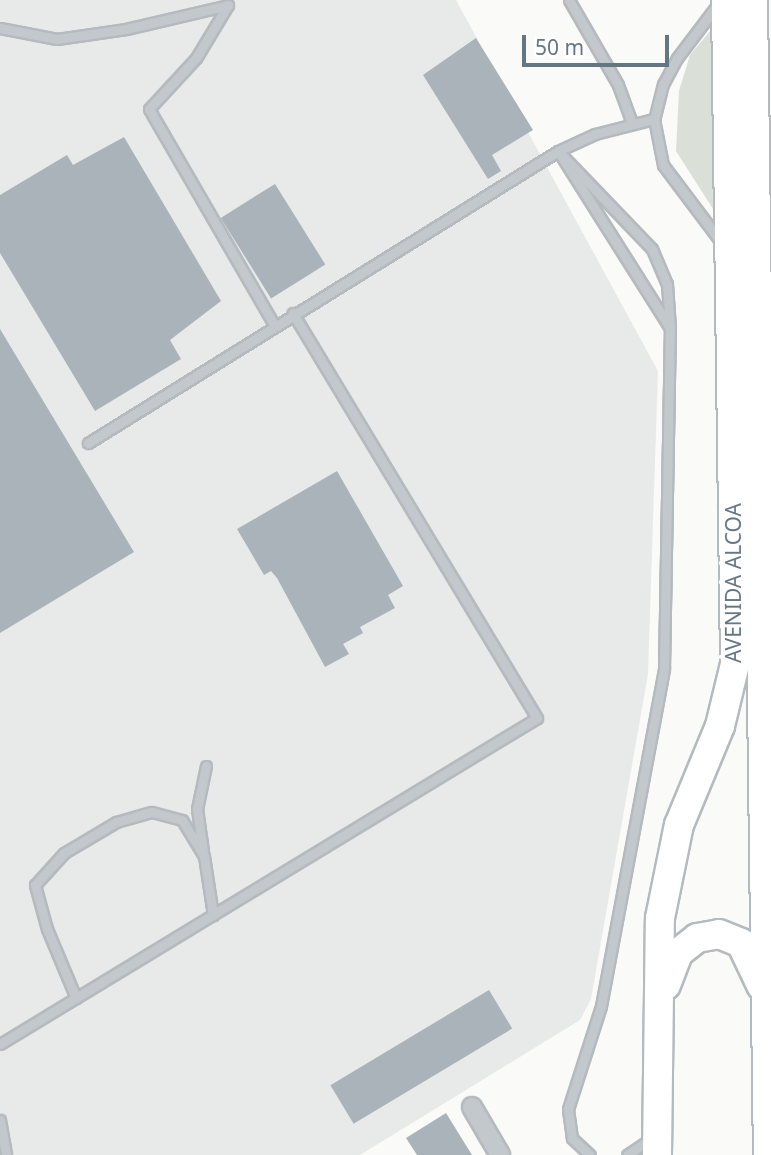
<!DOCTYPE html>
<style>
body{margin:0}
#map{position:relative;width:771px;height:1155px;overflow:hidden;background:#fafaf8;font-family:"Noto Sans",sans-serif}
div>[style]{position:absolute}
.built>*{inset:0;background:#e8e9e9}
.green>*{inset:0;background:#dadfd7}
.building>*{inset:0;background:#aab3b9;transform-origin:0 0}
.roads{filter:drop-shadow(2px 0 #b5babe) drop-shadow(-2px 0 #b5babe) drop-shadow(0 2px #b5babe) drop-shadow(0 -2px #b5babe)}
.lane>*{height:9px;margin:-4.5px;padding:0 4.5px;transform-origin:4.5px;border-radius:4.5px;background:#c3c8cc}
.street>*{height:18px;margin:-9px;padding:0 9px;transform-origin:9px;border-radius:9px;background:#c3c8cc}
.primary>*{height:28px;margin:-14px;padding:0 14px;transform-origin:14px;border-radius:14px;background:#fff}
span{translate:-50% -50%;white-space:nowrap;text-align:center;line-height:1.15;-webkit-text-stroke:7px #fff;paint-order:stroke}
.street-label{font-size:21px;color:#657683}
.scale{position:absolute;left:522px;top:35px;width:147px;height:32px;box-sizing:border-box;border:4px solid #657683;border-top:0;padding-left:9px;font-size:21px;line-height:24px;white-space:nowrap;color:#657683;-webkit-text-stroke:5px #fff;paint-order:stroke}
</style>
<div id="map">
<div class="built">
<div style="clip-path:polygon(0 0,456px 0,658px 371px,648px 674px,591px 999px,580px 1020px,360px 1155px,0 1155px)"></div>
</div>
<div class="green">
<div style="clip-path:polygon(711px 30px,713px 209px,676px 151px,679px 91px,690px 55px)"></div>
</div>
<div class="building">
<div style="clip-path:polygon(476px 38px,533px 130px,492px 155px,501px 171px,488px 179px,423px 75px)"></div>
<div style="clip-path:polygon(124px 137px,221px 301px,170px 340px,181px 359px,95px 411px,0 253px,0 195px,67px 155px,73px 165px)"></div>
<div style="left:275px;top:184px;width:95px;height:64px;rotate:58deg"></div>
<div style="clip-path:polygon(0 329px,134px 552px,0 633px)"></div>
<div style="clip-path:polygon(337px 471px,403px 586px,388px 595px,395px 608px,360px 627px,363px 633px,343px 644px,349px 654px,325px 667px,277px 578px,271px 571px,264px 575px,237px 529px)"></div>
<div style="left:489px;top:990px;width:45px;height:185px;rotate:59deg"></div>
<div style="clip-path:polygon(446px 1113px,472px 1155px,417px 1155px,406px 1138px)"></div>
</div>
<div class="roads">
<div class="lane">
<div style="left:569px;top:0;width:98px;rotate:60deg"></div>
<div style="left:618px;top:85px;width:40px;rotate:69.8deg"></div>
<div style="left:718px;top:4px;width:68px;rotate:127.2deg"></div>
<div style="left:677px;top:58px;width:30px;rotate:118deg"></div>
<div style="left:663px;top:84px;width:36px;rotate:104deg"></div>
<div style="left:654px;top:119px;width:47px;rotate:78.9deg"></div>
<div style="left:663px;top:165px;width:96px;rotate:53deg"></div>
<div style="left:228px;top:5px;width:62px;rotate:121.1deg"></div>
<div style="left:196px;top:58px;width:69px;rotate:132.7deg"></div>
<div style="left:149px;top:109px;width:250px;rotate:59.9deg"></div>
<div style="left:0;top:28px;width:58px;rotate:10.9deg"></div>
<div style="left:57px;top:39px;width:70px;rotate:-8.2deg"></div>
<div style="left:126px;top:29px;width:105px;rotate:-13.2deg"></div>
<div style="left:558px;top:151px;width:136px;rotate:46.2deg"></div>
<div style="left:652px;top:249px;width:38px;rotate:67deg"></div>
<div style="left:667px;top:284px;width:44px;rotate:86.1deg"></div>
<div style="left:670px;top:328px;width:209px;rotate:-122.3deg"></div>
<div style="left:88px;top:443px;width:553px;rotate:-31.85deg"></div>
<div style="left:558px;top:151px;width:41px;rotate:-24.7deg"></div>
<div style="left:595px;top:134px;width:61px;rotate:-14.3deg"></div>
<div style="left:203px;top:851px;width:42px;rotate:-98.1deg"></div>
<div style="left:197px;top:809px;width:44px;rotate:-78.2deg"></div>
<div style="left:76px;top:998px;width:75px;rotate:-112.8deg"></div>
<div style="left:47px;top:929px;width:46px;rotate:-105.3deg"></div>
<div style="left:35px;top:885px;width:43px;rotate:-47.8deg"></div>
<div style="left:64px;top:853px;width:61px;rotate:-30.8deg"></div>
<div style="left:116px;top:822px;width:37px;rotate:-16deg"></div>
<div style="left:152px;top:812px;width:31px;rotate:15deg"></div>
<div style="left:182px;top:820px;width:42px;rotate:58.6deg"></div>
<div style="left:204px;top:856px;width:60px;rotate:81.3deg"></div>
<div style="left:0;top:1044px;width:628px;rotate:-31.26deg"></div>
<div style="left:537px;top:718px;width:473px;rotate:-121.1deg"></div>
<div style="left:0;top:1120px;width:36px;rotate:80deg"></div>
<div style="left:590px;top:1155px;width:25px;rotate:-137deg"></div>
<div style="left:572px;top:1138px;width:29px;rotate:-98deg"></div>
<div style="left:568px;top:1109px;width:108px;rotate:-72.2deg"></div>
<div style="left:601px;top:1006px;width:344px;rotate:-79.4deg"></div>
<div style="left:664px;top:668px;width:340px;rotate:-89deg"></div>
<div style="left:627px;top:1155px;width:29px;rotate:-34deg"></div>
</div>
<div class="street">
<div style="left:472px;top:1107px;width:56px;rotate:59.7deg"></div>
</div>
<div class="primary">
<div style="left:753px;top:0;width:1155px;rotate:89.26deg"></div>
<div style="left:666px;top:985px;width:34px;rotate:-69deg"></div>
<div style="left:678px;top:953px;width:24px;rotate:-38deg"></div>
<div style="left:697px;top:938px;width:22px;rotate:-10deg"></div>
<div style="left:719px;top:934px;width:24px;rotate:22deg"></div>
<div style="left:741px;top:943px;width:47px;rotate:64.5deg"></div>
<div style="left:657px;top:1155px;width:237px;rotate:-89.3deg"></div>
<div style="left:660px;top:918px;width:95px;rotate:-78.5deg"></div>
<div style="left:679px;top:825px;width:107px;rotate:-67.5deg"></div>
<div style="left:720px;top:726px;width:64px;rotate:-76.4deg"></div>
<div style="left:735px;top:664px;width:664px;rotate:-90.78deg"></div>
</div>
</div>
<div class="street-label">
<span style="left:733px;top:583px;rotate:-90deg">AVENIDA ALCOA</span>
</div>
<div class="scale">50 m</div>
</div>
